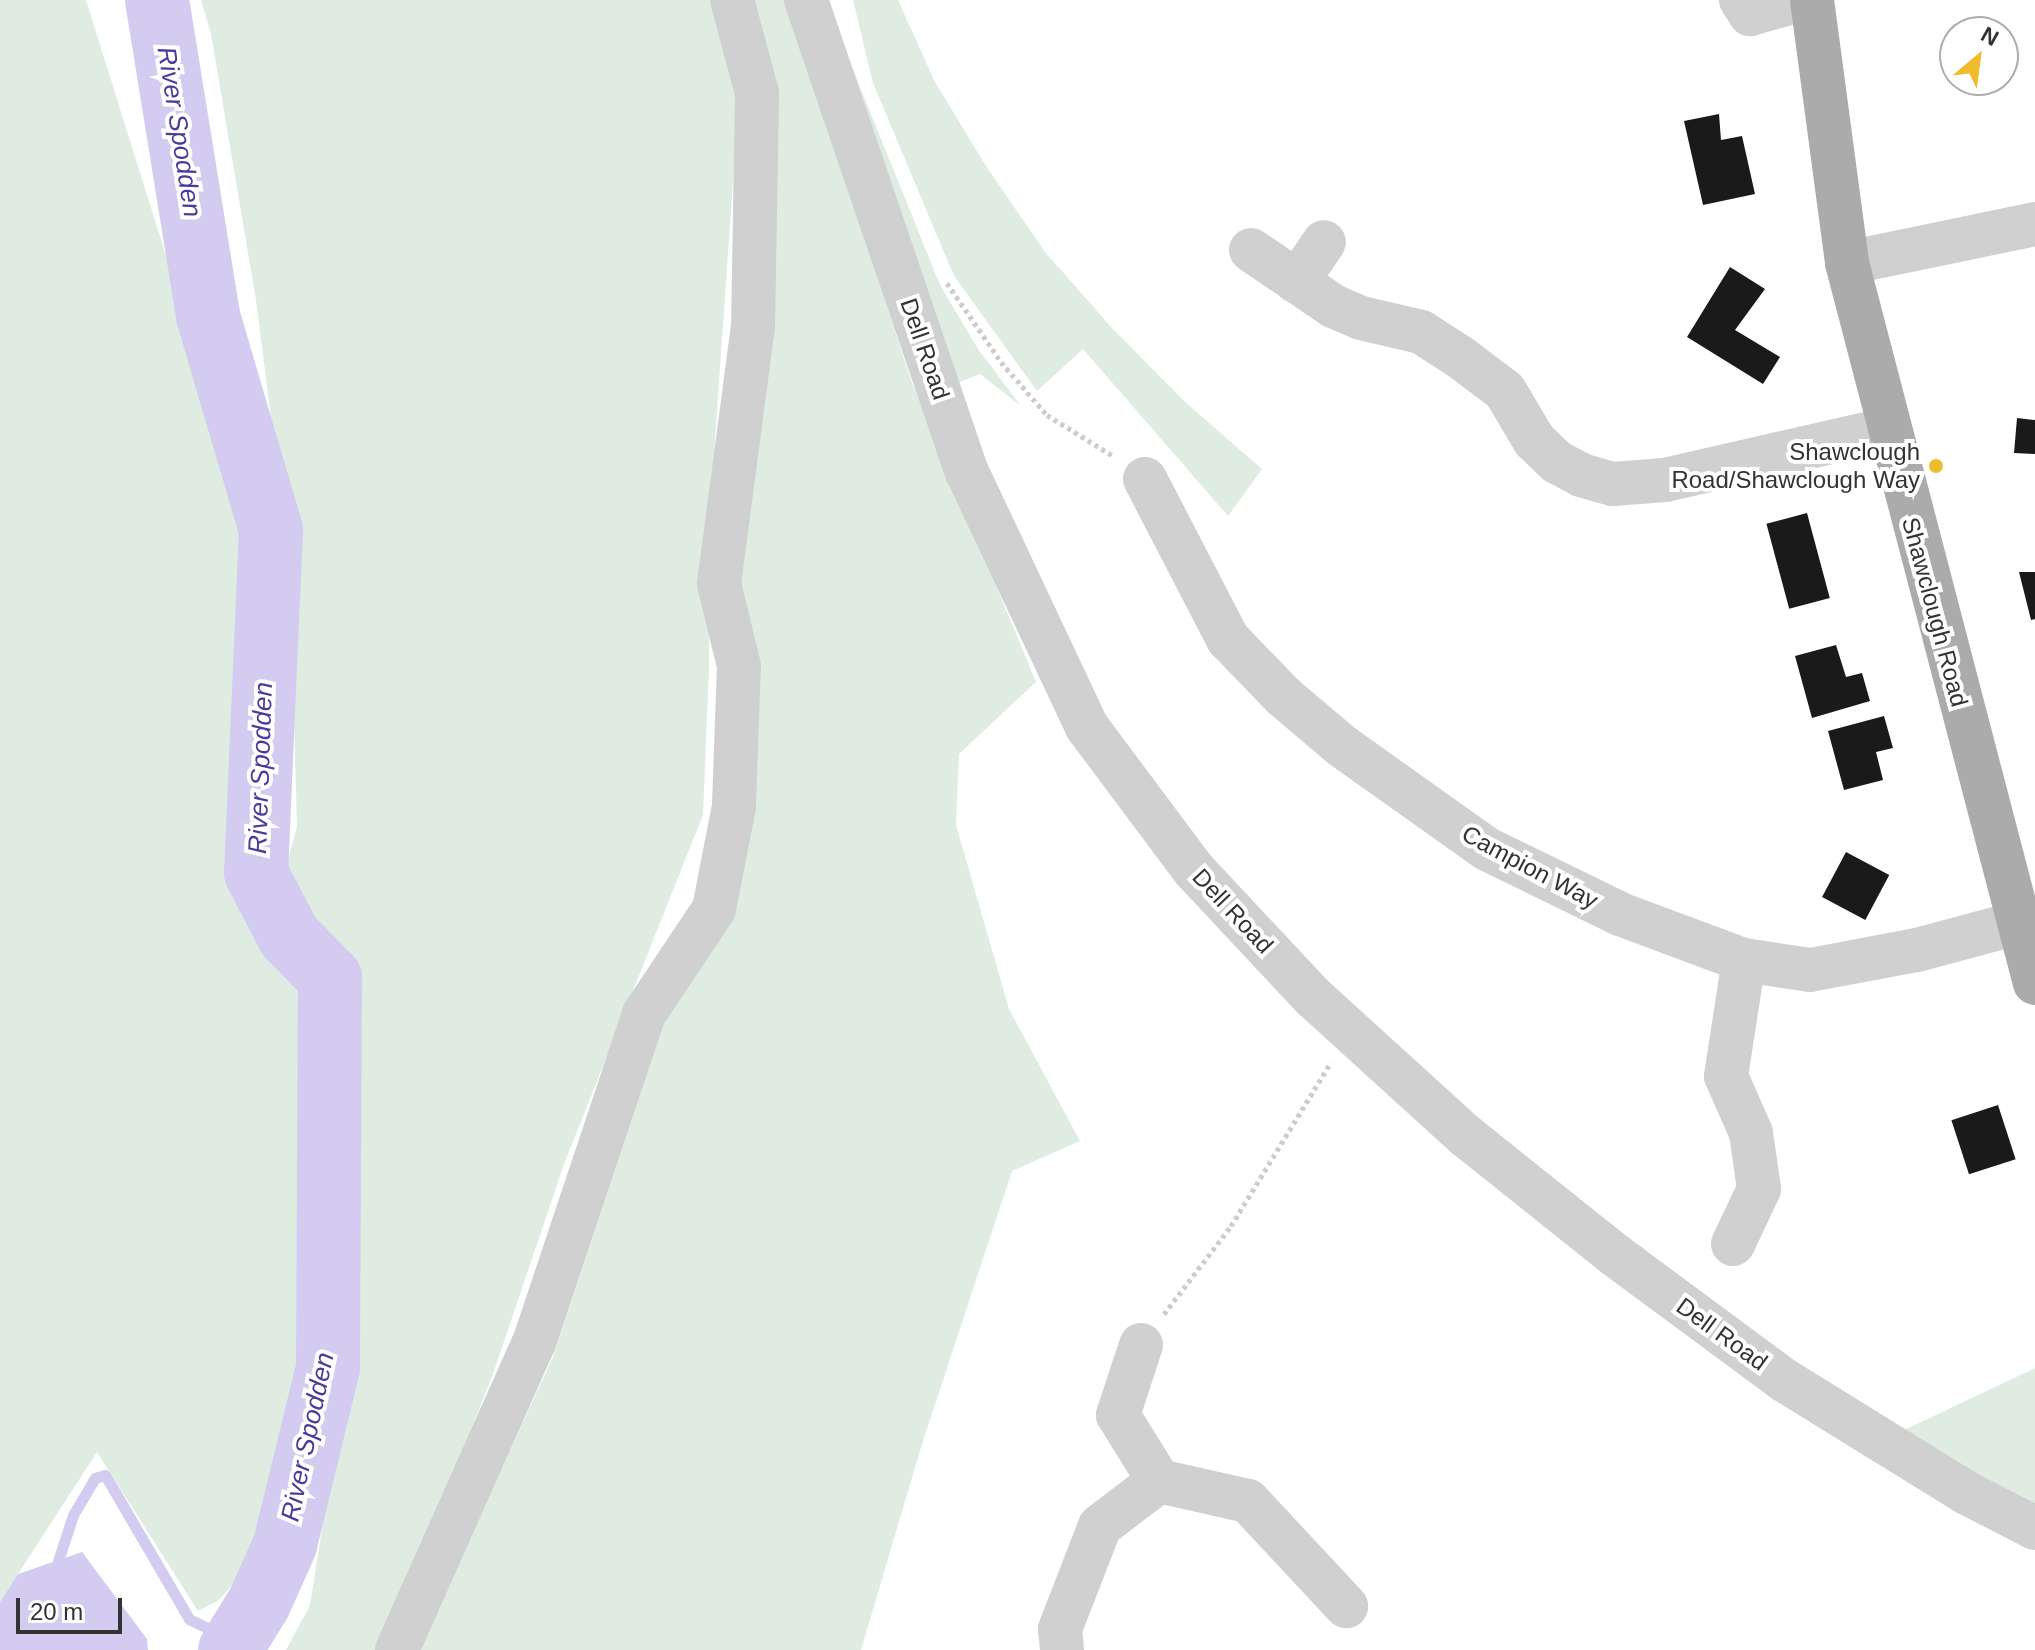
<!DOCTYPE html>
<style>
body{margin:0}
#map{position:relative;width:2035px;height:1650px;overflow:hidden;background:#fff;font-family:Helvetica,sans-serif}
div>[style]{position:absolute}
.green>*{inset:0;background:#deece2}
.water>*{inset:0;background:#d3ccf0}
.stream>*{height:11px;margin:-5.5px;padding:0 5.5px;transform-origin:5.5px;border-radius:5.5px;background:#d3ccf0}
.river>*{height:64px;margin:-32px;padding:0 32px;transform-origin:32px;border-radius:32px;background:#d3ccf0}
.building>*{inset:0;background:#1a1a1a;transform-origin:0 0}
.path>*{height:5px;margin-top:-2.5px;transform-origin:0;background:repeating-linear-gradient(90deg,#cdcdcd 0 4px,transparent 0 8px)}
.minor>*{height:44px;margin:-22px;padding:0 22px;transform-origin:22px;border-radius:22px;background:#d0d0d0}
.major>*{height:44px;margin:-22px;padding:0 22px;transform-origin:22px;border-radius:22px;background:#ababab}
.dots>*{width:22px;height:22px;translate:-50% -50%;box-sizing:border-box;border:4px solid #fff;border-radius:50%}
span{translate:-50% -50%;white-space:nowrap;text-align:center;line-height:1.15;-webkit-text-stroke:8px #fff;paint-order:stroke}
.street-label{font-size:24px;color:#333}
.poi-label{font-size:24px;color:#333}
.right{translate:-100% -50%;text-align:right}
.water-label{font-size:26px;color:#4c399c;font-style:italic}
.north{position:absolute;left:1939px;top:16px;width:80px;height:80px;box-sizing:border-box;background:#fff;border:2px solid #adadad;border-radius:50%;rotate:29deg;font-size:22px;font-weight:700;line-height:32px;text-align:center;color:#333}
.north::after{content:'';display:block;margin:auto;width:28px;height:36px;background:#f0bc2e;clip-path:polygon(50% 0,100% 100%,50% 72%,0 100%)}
.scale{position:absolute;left:16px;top:1598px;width:106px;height:36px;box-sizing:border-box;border:4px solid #333;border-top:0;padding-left:10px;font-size:24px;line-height:28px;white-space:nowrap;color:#333;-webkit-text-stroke:6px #fff;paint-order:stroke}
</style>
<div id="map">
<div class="green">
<div style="clip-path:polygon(0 0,86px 0,255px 540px,239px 875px,309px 991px,299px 1394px,246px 1569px,219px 1600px,198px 1611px,97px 1452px,0 1602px)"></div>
<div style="clip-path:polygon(201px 0,711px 0,739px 97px,709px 525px,709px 668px,703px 815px,564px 1164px,493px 1374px,385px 1650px,286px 1650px,310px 1605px,347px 1370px,351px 954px,281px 883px,297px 827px,290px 567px,256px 300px,211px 34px)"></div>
<div style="clip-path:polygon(747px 0,787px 0,912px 383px,1036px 682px,959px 754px,956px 825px,1009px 1009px,1080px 1141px,1012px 1171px,922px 1444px,861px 1650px,418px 1650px,553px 1357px,664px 1024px,713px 925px)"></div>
<div style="clip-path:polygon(853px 0,898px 0,935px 82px,986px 166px,1045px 252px,1113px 329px,1184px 401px,1262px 469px,1228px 516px,1083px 349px,1037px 391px,954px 276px,873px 83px)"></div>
<div style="clip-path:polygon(842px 62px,852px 67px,940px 285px,978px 349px,1021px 406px,980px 374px,955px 384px)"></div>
<div style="clip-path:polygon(2035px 1368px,2035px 1513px,1900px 1432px)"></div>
</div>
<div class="water">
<div style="clip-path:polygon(82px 1552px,147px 1639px,148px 1650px,0 1650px,0 1602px,18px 1574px)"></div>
</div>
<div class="stream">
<div style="left:58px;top:1561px;width:48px;rotate:-71.9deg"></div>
<div style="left:73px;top:1515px;width:43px;rotate:-59.3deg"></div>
<div style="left:95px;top:1478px;width:10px;rotate:-17deg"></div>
<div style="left:105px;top:1475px;width:167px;rotate:59.7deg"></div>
<div style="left:189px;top:1619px;width:52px;rotate:26.1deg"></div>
</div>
<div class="river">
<div style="left:157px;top:0;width:320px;rotate:80.8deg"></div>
<div style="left:208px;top:316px;width:223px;rotate:73.6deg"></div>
<div style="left:271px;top:530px;width:343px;rotate:92.5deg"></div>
<div style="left:256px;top:873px;width:71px;rotate:62.4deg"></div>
<div style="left:289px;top:936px;width:59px;rotate:45.7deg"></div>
<div style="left:330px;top:978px;width:390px;rotate:90.3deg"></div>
<div style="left:328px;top:1368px;width:182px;rotate:103.7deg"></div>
<div style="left:285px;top:1545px;width:64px;rotate:114.1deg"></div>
<div style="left:259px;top:1603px;width:55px;rotate:121.7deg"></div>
</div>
<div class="building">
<div style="clip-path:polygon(1719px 114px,1721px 140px,1742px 136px,1755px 194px,1703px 205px,1684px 121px)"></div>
<div style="clip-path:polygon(1730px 267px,1765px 289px,1735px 330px,1780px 357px,1763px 384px,1687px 337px)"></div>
<div style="clip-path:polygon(2017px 418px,2035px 420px,2035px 454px,2014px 453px)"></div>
<div style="left:1807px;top:513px;width:88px;height:42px;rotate:75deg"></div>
<div style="clip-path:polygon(2019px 572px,2035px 572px,2035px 619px,2031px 620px)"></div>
<div style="clip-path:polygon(1836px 645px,1846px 677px,1862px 673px,1870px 701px,1812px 718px,1795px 656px)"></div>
<div style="clip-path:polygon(1884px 716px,1893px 748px,1876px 752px,1883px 780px,1844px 790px,1828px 731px)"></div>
<div style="left:1846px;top:852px;width:49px;height:51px;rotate:28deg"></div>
<div style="left:1998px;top:1105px;width:57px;height:49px;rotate:72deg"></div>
</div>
<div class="path">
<div style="left:947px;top:283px;width:96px;rotate:55.6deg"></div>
<div style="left:1001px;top:362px;width:70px;rotate:49deg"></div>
<div style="left:1047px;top:415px;width:80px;rotate:31.7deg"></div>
<div style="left:1164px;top:1314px;width:111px;rotate:-52.7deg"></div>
<div style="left:1231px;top:1226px;width:192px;rotate:-58.6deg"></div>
</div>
<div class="minor">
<div style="left:806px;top:0;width:499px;rotate:71.2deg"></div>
<div style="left:967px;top:472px;width:282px;rotate:64.8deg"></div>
<div style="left:1087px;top:727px;width:179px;rotate:53.2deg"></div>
<div style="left:1194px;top:870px;width:174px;rotate:46.9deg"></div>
<div style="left:1313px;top:997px;width:207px;rotate:42.3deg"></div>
<div style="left:1466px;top:1136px;width:191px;rotate:38.6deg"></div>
<div style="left:1615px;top:1255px;width:210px;rotate:36.5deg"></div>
<div style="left:1784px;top:1380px;width:213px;rotate:31.7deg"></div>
<div style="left:1965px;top:1492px;width:79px;rotate:27.2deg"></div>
<div style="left:1741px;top:0;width:17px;rotate:57deg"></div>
<div style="left:1750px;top:14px;width:52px;rotate:-15.6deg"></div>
<div style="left:1251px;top:250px;width:99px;rotate:34.3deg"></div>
<div style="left:1333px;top:306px;width:30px;rotate:23deg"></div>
<div style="left:1361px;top:318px;width:62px;rotate:13.1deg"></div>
<div style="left:1421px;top:332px;width:46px;rotate:32.7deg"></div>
<div style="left:1460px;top:357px;width:56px;rotate:37.1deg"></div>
<div style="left:1505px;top:391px;width:57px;rotate:59.4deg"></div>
<div style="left:1534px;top:440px;width:32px;rotate:44deg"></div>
<div style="left:1557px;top:462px;width:27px;rotate:28deg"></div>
<div style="left:1581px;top:475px;width:33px;rotate:16deg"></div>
<div style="left:1613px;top:484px;width:52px;rotate:-4.4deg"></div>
<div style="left:1665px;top:480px;width:228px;rotate:-12.9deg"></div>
<div style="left:1847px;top:263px;width:192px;rotate:-11.7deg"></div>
<div style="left:1297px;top:282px;width:48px;rotate:-56deg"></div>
<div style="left:1145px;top:479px;width:180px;rotate:62.6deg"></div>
<div style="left:1228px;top:639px;width:79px;rotate:46deg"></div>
<div style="left:1283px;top:696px;width:77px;rotate:40.3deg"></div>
<div style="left:1342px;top:746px;width:178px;rotate:35.4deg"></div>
<div style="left:1487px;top:849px;width:148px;rotate:26deg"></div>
<div style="left:1620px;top:914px;width:132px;rotate:20.4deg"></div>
<div style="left:1744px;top:960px;width:67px;rotate:8.6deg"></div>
<div style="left:1810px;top:970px;width:109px;rotate:-10.6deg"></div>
<div style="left:1917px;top:950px;width:104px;rotate:-15.1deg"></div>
<div style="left:1733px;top:1244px;width:61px;rotate:-64.7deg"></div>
<div style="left:1759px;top:1189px;width:57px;rotate:-98.1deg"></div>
<div style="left:1751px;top:1133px;width:62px;rotate:-113.7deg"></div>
<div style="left:1726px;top:1076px;width:117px;rotate:-81.2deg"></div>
<div style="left:1141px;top:1345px;width:74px;rotate:108.2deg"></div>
<div style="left:1118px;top:1415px;width:78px;rotate:58.2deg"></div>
<div style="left:1159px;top:1481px;width:91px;rotate:12.7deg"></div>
<div style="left:1248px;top:1501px;width:144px;rotate:47deg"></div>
<div style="left:397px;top:1650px;width:336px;rotate:-66deg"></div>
<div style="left:534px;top:1343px;width:347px;rotate:-71.5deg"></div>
<div style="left:644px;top:1014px;width:126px;rotate:-56.3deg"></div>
<div style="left:714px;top:909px;width:105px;rotate:-79deg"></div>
<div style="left:734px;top:806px;width:140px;rotate:-88deg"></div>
<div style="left:739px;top:666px;width:84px;rotate:-103.7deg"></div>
<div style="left:719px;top:584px;width:259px;rotate:-82.5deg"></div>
<div style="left:753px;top:327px;width:234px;rotate:-89deg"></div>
<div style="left:757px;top:93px;width:96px;rotate:-105deg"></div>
<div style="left:1062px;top:1650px;width:21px;rotate:-95deg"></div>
<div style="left:1060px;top:1629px;width:110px;rotate:-68.8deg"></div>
<div style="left:1100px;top:1526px;width:74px;rotate:-37.3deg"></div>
</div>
<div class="major">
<div style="left:1812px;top:0;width:265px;rotate:82.4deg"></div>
<div style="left:1847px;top:263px;width:744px;rotate:75.37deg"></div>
</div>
<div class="dots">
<div style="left:1936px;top:466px;background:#f0bc2e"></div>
</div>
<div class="street-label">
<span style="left:925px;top:349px;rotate:71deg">Dell Road</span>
<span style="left:1935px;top:612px;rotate:75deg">Shawclough Road</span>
<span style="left:1530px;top:867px;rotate:28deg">Campion Way</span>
<span style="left:1233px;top:911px;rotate:47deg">Dell Road</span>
<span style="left:1722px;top:1334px;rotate:36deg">Dell Road</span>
</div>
<div class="poi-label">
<span class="right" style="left:1920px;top:466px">Shawclough<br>Road/Shawclough Way</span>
</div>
<div class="water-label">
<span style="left:179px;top:132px;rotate:81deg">River Spodden</span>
<span style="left:261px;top:768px;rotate:-88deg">River Spodden</span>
<span style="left:308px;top:1437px;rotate:-78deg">River Spodden</span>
</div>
<div class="north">N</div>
<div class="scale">20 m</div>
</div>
